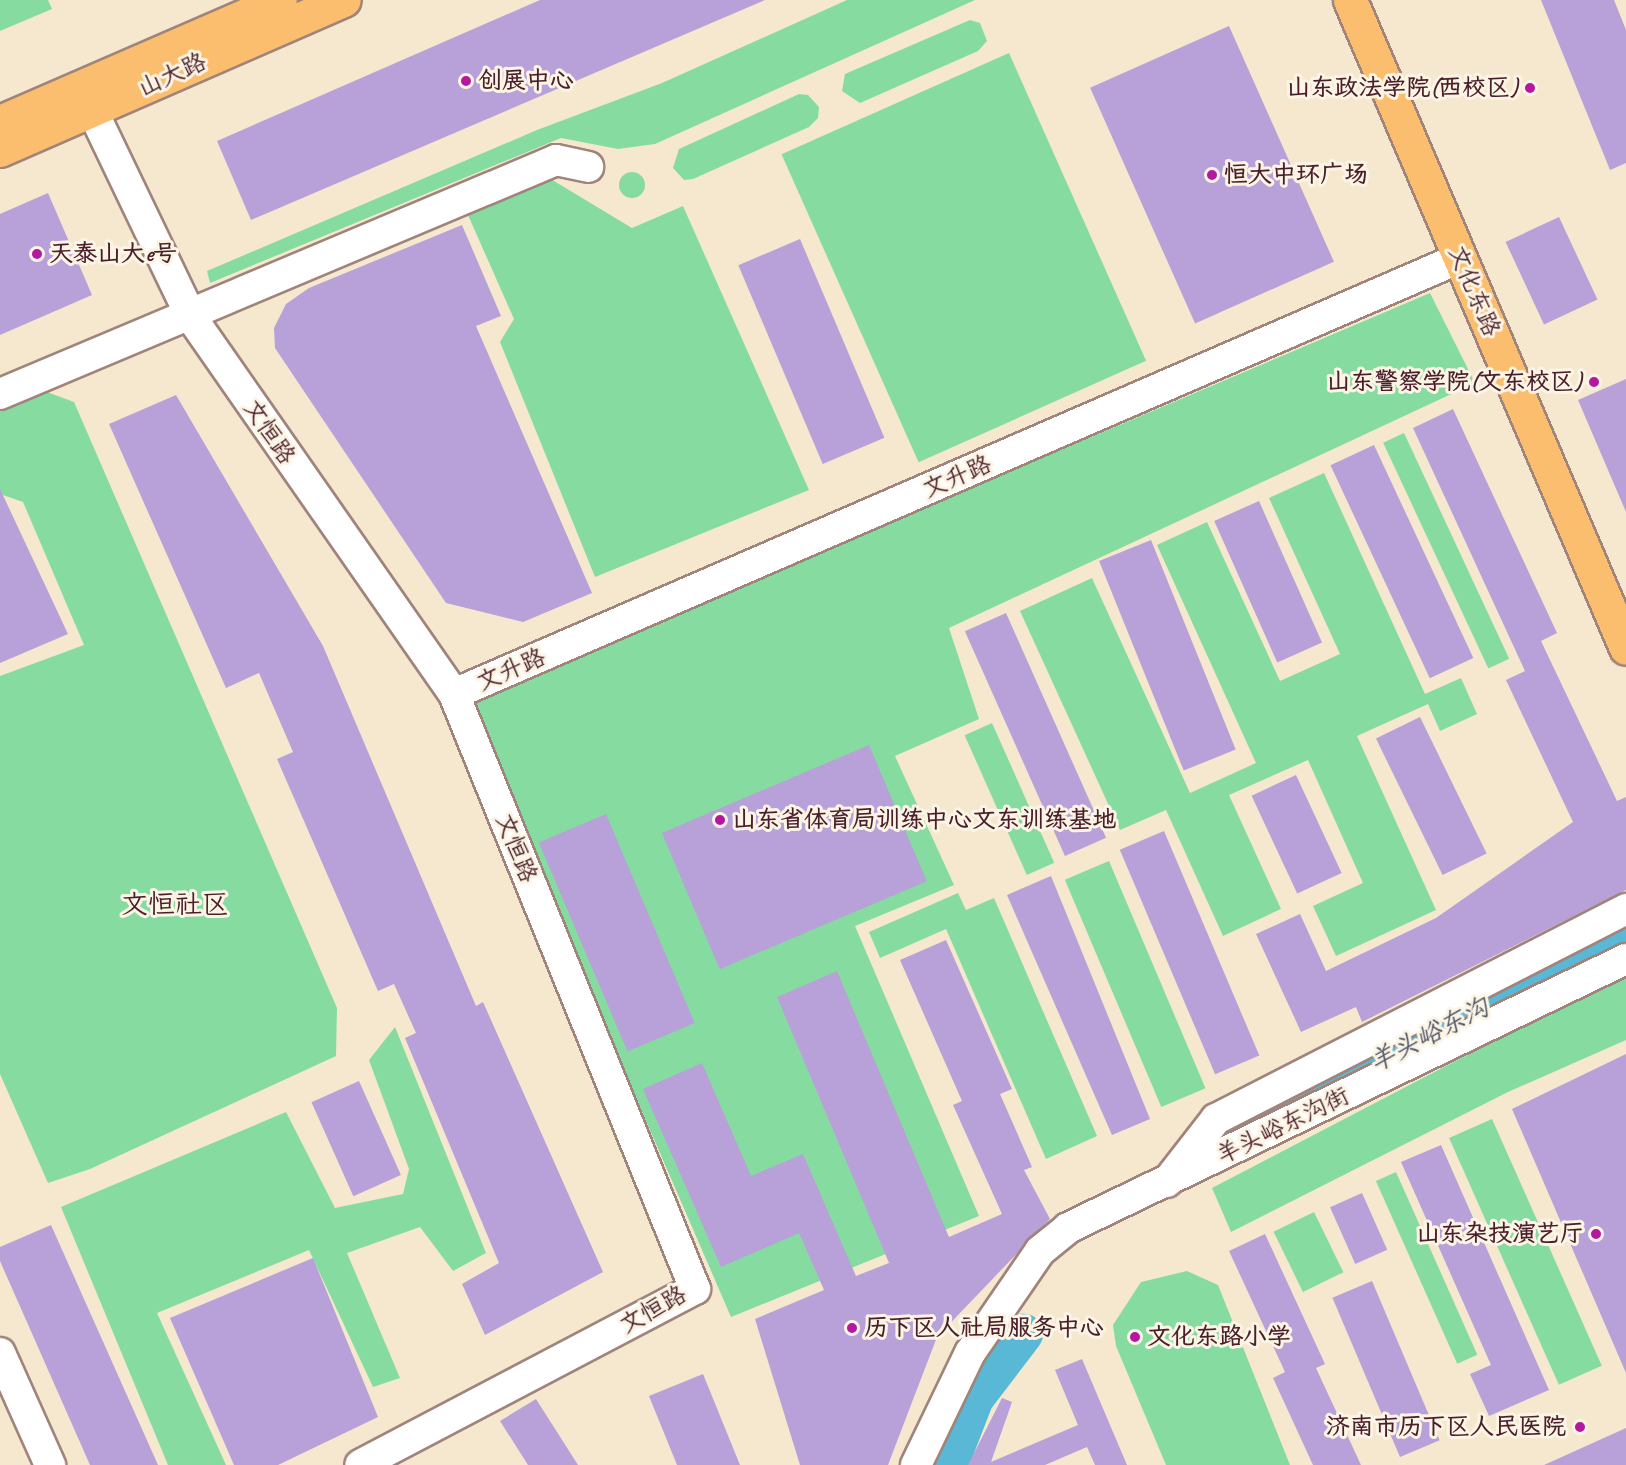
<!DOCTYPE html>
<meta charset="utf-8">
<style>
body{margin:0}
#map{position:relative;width:1626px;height:1465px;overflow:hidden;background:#f5e8ce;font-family:Caveat,"LXGW WenKai TC",sans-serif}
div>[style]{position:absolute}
.green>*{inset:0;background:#86dca0;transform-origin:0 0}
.round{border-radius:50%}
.river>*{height:40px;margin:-20px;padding:0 20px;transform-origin:20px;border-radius:20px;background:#58b8d6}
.building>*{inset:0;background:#b8a0d9;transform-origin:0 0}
.roads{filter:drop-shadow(2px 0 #a0847c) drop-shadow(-2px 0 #a0847c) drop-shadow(0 2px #a0847c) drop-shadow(0 -2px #a0847c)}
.minor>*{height:30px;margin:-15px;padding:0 15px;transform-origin:15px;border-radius:15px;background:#fff}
.major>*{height:33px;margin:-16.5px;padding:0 16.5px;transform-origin:16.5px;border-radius:16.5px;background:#fbbd6e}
.dots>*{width:16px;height:16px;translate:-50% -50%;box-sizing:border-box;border:3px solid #fcf5e5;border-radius:50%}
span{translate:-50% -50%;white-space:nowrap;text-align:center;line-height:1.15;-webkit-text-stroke:6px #fcf5e5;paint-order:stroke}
.street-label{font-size:24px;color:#4a1f2b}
.poi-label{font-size:24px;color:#4a1f2b;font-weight:700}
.left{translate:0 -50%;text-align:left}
.right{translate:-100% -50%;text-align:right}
.water-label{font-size:26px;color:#4f5567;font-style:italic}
.quarter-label{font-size:27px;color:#4a1f2b}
</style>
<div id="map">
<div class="green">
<div style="clip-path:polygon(0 0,48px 0,52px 9px,0 31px)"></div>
<div style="clip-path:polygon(847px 0,975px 0,655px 144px,618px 149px,561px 138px,210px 283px,207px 271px,537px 130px,662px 83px)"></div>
<div style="clip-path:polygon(970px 20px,980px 23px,987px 41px,978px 51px,860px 103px,842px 91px,845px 74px)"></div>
<div style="left:1009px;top:53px;width:337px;height:249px;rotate:66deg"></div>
<div style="clip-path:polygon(799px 94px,808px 95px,819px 107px,818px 118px,809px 127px,693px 179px,684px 180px,673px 168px,679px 149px)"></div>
<div class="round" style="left:619px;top:172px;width:26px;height:26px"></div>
<div style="clip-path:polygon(549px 178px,632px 228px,683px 206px,809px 490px,595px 577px,500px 342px,514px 319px,468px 215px)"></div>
<div style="clip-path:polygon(1430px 293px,1475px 383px,949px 628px,979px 719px,895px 756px,954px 885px,855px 926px,979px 1216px,731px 1317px,465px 703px)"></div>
<div style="clip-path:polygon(31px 386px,74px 402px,337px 1008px,336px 1056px,90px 1169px,48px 1183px,0 1074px,0 676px,84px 645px,23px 502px,0 494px,0 400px)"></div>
<div style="left:1404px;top:433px;width:249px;height:23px;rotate:65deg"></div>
<div style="clip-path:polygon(1324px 473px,1425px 694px,1461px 678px,1477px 714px,1440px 731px,1428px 704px,1357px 736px,1436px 910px,1336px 956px,1313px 906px,1363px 883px,1308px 760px,1229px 795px,1281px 909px,1223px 936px,1166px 810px,1120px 830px,1020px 611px,1092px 578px,1190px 793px,1256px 763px,1157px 545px,1207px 522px,1280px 681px,1340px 654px,1269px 498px)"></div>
<div style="left:992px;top:723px;width:153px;height:30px;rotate:66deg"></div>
<div style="left:1109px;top:861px;width:247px;height:48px;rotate:67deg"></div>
<div style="clip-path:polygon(958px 893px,966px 910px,994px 898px,1097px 1136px,1046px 1159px,946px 929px,880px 958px,869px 932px)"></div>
<div style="clip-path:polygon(1626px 972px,1626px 1040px,1508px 1092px,1231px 1232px,1212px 1188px)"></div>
<div style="clip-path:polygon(395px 1027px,486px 1253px,453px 1271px,420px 1227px,347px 1253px,400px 1378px,373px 1387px,309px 1250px,157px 1313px,226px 1465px,168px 1465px,61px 1207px,286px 1112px,335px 1208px,403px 1194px,409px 1169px,369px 1060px)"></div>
<div style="left:1492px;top:1119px;width:270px;height:47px;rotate:66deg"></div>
<div style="left:1396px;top:1172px;width:200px;height:22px;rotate:66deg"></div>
<div style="left:1314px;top:1212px;width:67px;height:45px;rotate:64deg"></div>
<div style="clip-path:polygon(1187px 1271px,1218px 1285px,1290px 1465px,1166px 1465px,1116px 1346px,1113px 1325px,1141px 1282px)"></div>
</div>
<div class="river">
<div style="left:1280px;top:1110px;width:387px;rotate:-26.6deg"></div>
<div style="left:948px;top:1465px;width:72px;rotate:-68.8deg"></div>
<div style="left:974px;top:1398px;width:81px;rotate:-52.6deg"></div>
</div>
<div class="building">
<div style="clip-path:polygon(540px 0,765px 0,251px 220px,217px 141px)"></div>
<div style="clip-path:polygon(1541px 0,1614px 0,1626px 30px,1626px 163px,1610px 170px)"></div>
<div style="left:1229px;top:26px;width:258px;height:152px;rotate:66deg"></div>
<div style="clip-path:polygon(48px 193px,92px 295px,0 335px,0 214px)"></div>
<div style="left:1559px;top:217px;width:91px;height:59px;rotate:65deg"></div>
<div style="clip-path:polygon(462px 225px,501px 316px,476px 326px,592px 593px,523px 622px,446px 603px,275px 348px,274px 328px,286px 304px,309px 288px)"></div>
<div style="left:800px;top:239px;width:216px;height:67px;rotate:67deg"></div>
<div style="clip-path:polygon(1626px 379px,1626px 512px,1578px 400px)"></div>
<div style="clip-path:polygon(176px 395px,323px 646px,476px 1006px,483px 1002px,603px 1272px,485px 1335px,462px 1284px,499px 1263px,405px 1038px,416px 1033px,394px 984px,378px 991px,277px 759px,293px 752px,259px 673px,226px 688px,109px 424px)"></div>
<div style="clip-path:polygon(1453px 409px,1557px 633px,1541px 641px,1617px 801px,1626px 797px,1626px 890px,1362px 1022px,1356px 1007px,1301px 1032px,1256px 934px,1300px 914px,1326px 971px,1436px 918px,1573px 822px,1506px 680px,1525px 671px,1413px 428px)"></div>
<div style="left:1374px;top:445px;width:235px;height:48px;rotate:65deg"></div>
<div style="clip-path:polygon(0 489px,68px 634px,0 663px)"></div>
<div style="left:1259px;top:501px;width:155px;height:49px;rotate:66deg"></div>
<div style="left:1151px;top:540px;width:226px;height:56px;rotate:68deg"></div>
<div style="left:1006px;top:613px;width:246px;height:45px;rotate:66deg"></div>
<div style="left:1420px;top:717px;width:152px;height:49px;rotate:64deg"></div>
<div style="left:869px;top:745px;width:148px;height:225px;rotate:67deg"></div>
<div style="left:1296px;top:775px;width:108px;height:49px;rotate:65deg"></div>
<div style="left:606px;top:814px;width:227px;height:73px;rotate:67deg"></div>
<div style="left:1164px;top:831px;width:244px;height:48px;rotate:67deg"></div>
<div style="clip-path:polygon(1051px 876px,1150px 1119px,1112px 1135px,1007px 895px)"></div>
<div style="clip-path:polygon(946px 940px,1012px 1089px,1000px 1094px,1032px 1167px,1024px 1170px,1050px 1219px,937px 1337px,888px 1465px,800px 1465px,755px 1319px,824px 1290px,799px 1233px,721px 1267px,643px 1089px,702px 1063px,751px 1176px,803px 1154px,856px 1276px,889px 1263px,777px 997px,837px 971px,949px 1237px,1002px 1214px,953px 1105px,962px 1101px,900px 960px)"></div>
<div style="clip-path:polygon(1626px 1054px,1626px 1373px,1512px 1109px)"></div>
<div style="left:359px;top:1081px;width:103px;height:52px;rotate:66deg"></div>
<div style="clip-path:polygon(1441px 1145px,1549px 1390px,1489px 1416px,1470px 1374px,1491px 1365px,1401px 1162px)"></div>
<div style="left:1362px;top:1193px;width:62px;height:35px;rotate:66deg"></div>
<div style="clip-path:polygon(51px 1225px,158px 1465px,90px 1465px,0 1261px,0 1247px)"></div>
<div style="clip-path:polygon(1265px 1234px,1325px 1364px,1316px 1368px,1361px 1465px,1313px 1465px,1273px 1378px,1285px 1372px,1229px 1251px)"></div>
<div style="clip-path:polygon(313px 1258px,378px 1417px,278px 1465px,234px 1465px,170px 1318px)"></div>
<div style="left:1372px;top:1281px;width:173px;height:43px;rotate:67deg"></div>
<div style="clip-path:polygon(1082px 1359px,1127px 1465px,1095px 1465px,1087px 1447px,1045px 1465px,968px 1465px,1002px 1398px,1012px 1402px,991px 1462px,1078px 1425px,1055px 1370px)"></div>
<div style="clip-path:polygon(703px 1374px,740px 1465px,677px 1465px,649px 1396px)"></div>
<div style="clip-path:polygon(536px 1399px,578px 1465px,528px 1465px,500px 1421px)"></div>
<div style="clip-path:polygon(1626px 1428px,1626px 1465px,1544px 1465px)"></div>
</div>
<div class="roads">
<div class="minor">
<div style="left:92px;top:110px;width:229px;rotate:64.4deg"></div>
<div style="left:191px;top:317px;width:460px;rotate:55.1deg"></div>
<div style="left:454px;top:694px;width:642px;rotate:67.95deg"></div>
<div style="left:695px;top:1289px;width:378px;rotate:152.3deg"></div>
<div style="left:0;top:394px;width:603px;rotate:-22.82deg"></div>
<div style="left:556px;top:160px;width:33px;rotate:12deg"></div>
<div style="left:454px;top:694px;width:1096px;rotate:-23.43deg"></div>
<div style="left:1167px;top:1182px;width:80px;rotate:-52.1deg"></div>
<div style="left:1216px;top:1119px;width:461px;rotate:-27.1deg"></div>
<div style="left:0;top:1353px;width:123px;rotate:65.9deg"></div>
<div style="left:916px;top:1465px;width:124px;rotate:-64.3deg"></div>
<div style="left:970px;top:1353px;width:124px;rotate:-55.5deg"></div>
<div style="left:1040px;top:1251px;width:36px;rotate:-39deg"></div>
<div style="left:1068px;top:1228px;width:619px;rotate:-25.74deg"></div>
</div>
<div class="major">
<div style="left:1350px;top:0;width:704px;rotate:66.93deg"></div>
<div style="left:0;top:122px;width:305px;rotate:-23.5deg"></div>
<div style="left:0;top:150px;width:375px;rotate:-23.6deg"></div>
</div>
</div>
<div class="dots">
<div style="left:466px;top:81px;background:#b5179e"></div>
<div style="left:1530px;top:88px;background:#b5179e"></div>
<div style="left:1212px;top:175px;background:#b5179e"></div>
<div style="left:37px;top:254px;background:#b5179e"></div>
<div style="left:1594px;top:382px;background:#b5179e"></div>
<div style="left:720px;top:820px;background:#b5179e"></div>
<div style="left:1596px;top:1234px;background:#b5179e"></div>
<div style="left:852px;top:1328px;background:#b5179e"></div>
<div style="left:1135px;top:1337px;background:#b5179e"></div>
<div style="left:1580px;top:1427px;background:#b5179e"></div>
</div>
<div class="street-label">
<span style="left:172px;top:75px;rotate:-24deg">山大路</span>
<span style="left:1474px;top:291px;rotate:67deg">文化东路</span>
<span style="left:269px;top:432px;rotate:56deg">文恒路</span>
<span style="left:957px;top:477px;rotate:-23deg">文升路</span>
<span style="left:511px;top:670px;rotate:-23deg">文升路</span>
<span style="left:516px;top:848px;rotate:68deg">文恒路</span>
<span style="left:1283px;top:1126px;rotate:-26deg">羊头峪东沟街</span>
<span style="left:653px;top:1310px;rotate:-29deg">文恒路</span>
</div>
<div class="poi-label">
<span class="left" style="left:478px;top:81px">创展中心</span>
<span class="right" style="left:1518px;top:88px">山东政法学院(西校区)</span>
<span class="left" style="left:1224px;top:175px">恒大中环广场</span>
<span class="left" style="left:49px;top:254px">天泰山大e号</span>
<span class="right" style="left:1582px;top:382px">山东警察学院(文东校区)</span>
<span class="left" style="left:732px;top:820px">山东省体育局训练中心文东训练基地</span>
<span class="right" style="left:1584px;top:1234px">山东杂技演艺厅</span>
<span class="left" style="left:864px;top:1328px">历下区人社局服务中心</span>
<span class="left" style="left:1147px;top:1337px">文化东路小学</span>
<span class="right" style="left:1566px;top:1427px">济南市历下区人民医院</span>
</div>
<div class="water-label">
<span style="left:1429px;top:1035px;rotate:-27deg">羊头峪东沟</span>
</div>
<div class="quarter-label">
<span style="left:175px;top:905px">文恒社区</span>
</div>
</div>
